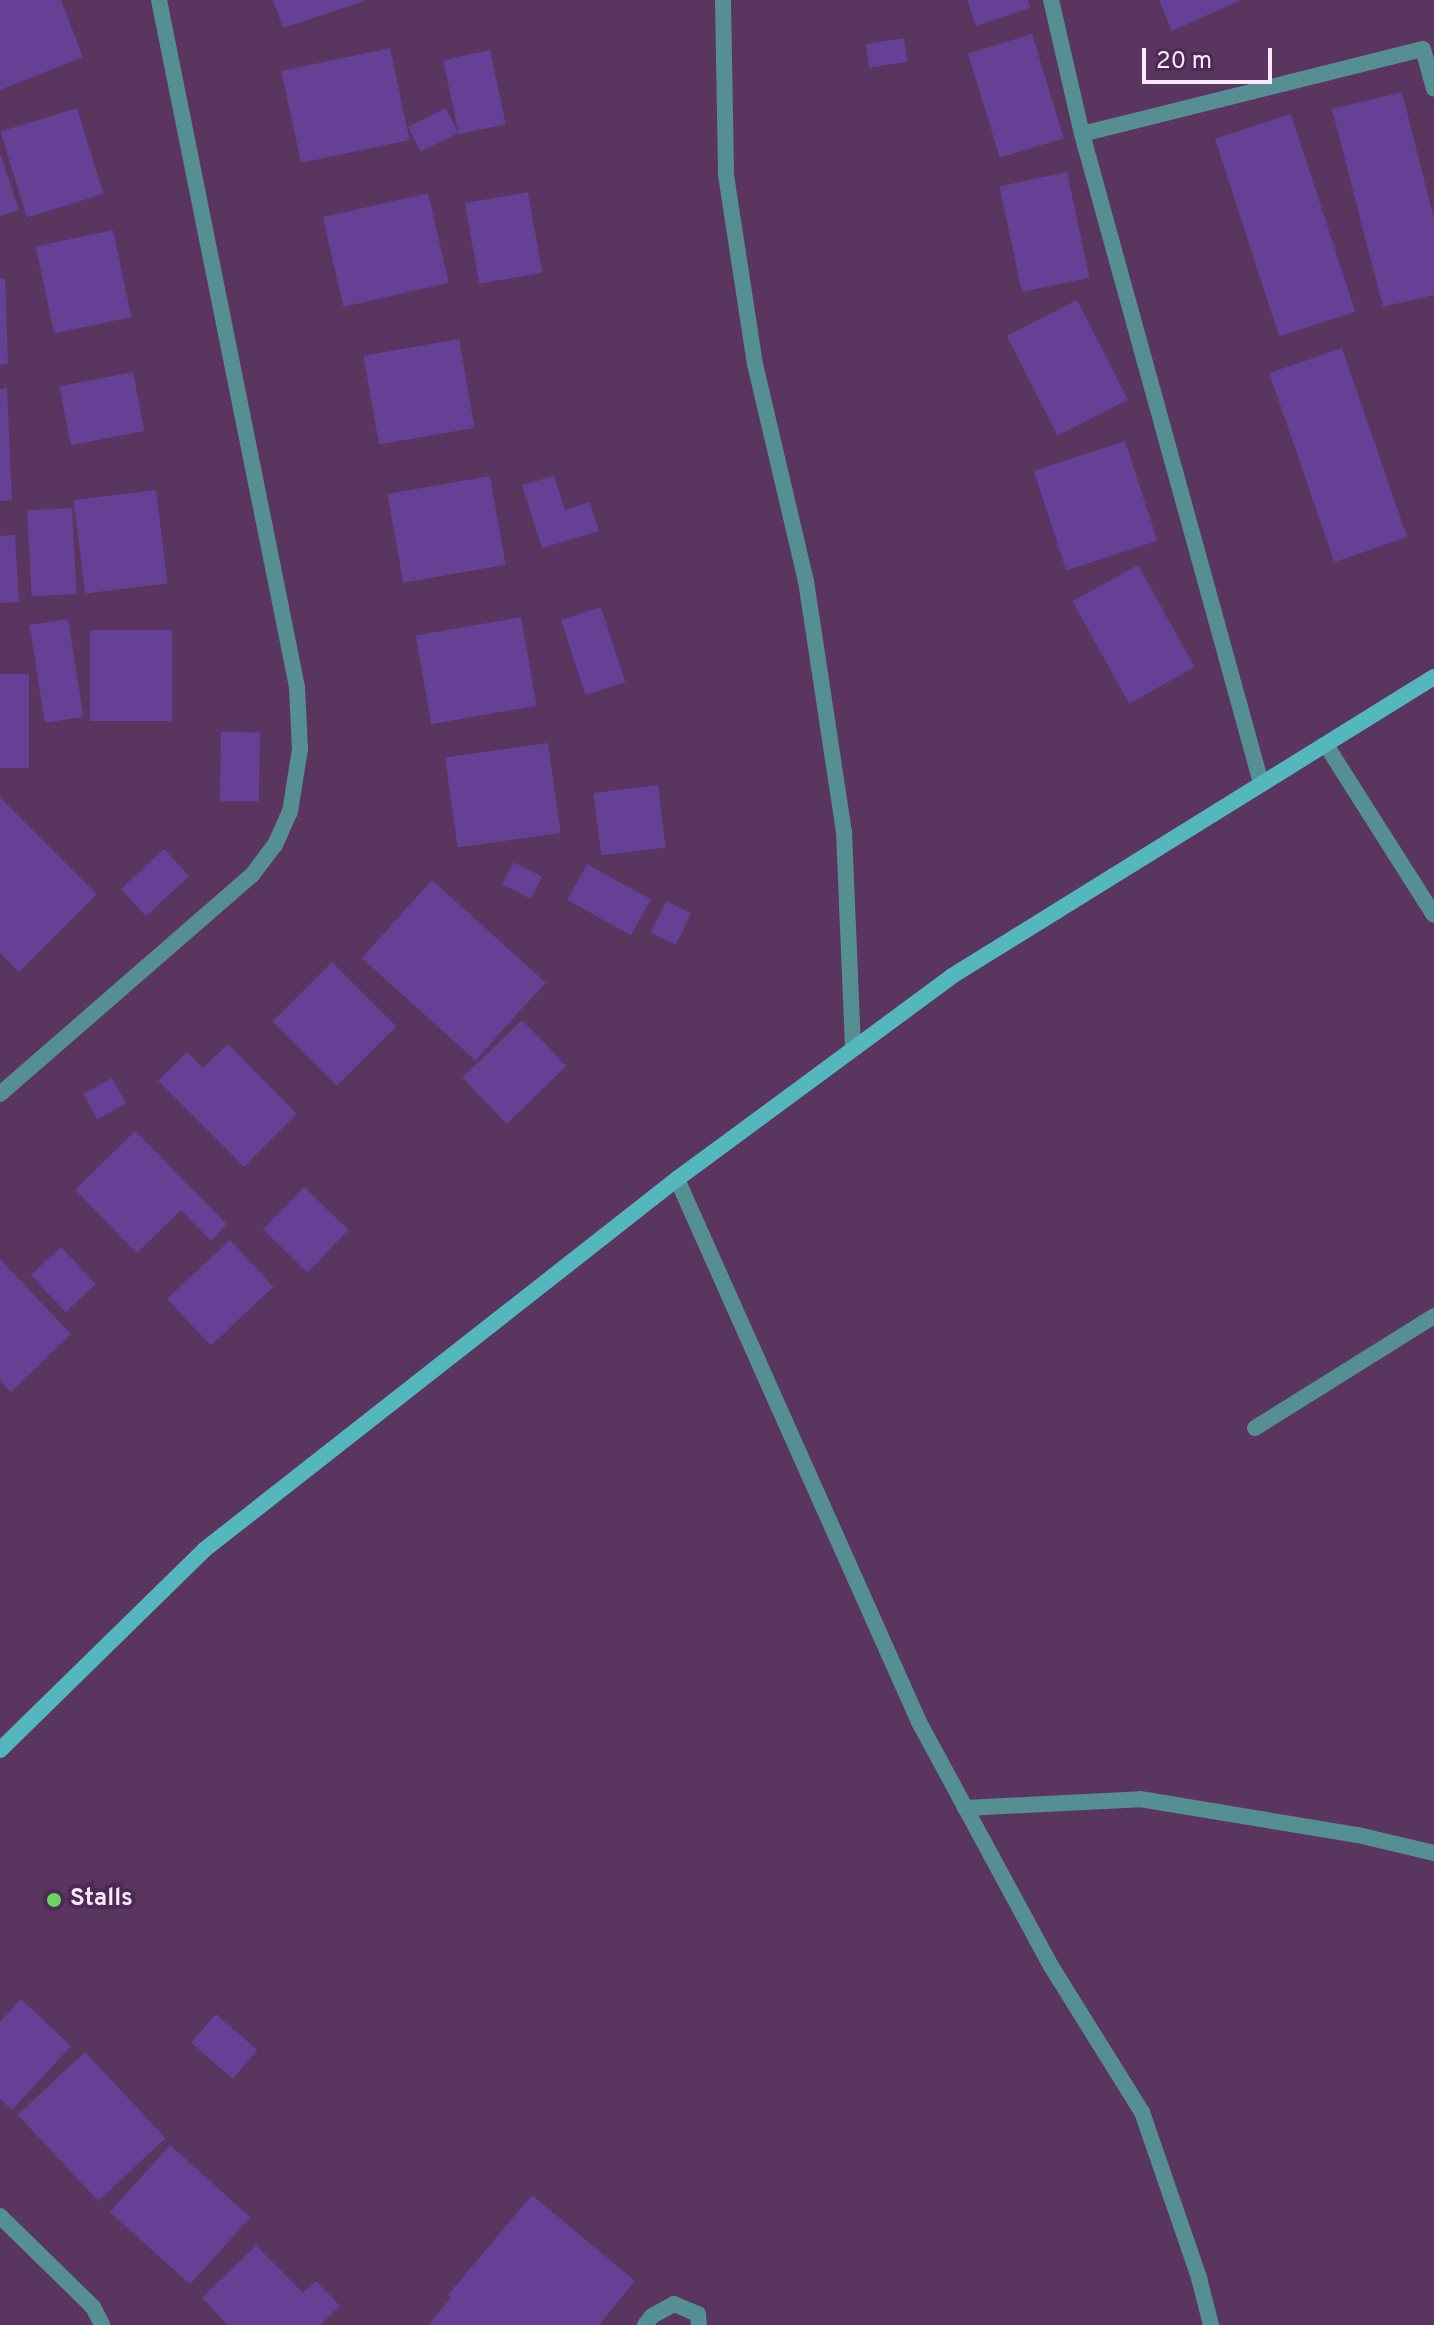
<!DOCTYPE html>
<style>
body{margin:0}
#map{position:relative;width:1434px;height:2325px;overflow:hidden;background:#59355f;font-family:Overpass,sans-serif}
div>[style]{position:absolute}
.building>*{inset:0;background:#654094;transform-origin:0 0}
.lane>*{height:16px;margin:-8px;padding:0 8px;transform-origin:8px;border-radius:8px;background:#558e93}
.street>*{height:16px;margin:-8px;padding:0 8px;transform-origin:8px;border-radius:8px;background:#558e93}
.secondary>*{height:16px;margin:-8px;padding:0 8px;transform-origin:8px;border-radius:8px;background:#55b7be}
.dots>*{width:22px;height:22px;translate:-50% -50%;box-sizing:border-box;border:4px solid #4d2a53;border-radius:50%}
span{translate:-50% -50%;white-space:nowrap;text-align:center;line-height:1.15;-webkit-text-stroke:8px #4d2a53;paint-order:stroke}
.poi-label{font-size:24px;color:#fae8fc;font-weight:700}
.left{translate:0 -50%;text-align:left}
.scale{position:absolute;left:1142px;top:48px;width:130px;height:36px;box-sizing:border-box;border:4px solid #fae8fc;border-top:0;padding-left:10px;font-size:24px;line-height:28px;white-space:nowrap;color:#fae8fc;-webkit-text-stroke:6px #4d2a53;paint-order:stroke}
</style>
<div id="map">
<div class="building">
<div style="clip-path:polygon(0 0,61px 0,83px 57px,0 90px)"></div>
<div style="clip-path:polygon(273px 0,364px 0,364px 1px,283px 28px)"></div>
<div style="clip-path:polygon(967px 0,1028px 0,1030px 8px,976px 26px)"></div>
<div style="clip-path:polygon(1159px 0,1241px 0,1172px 31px)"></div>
<div style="left:1032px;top:34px;width:109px;height:67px;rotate:73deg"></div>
<div style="left:904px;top:38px;width:24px;height:39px;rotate:81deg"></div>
<div style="left:390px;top:48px;width:94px;height:111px;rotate:78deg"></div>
<div style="left:490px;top:50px;width:76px;height:48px;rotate:78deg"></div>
<div style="clip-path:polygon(1402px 92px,1434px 219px,1434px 295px,1383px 307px,1332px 109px)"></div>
<div style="left:77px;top:108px;width:90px;height:80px;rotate:73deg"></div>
<div style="left:446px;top:108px;width:28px;height:42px;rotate:64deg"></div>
<div style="left:1291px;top:114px;width:208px;height:80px;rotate:72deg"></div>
<div style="clip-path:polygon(0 153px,19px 210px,0 216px)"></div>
<div style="left:1067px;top:172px;width:108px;height:69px;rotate:78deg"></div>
<div style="left:528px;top:192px;width:82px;height:64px;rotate:80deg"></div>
<div style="left:428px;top:193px;width:92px;height:108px;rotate:77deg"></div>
<div style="left:113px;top:230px;width:89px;height:79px;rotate:78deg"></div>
<div style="clip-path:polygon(0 279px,5px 279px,8px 364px,0 365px)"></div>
<div style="left:1077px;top:300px;width:112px;height:79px;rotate:63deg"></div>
<div style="left:459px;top:339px;width:90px;height:97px;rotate:80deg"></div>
<div style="left:1342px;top:348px;width:200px;height:77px;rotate:71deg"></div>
<div style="left:133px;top:372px;width:60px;height:75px;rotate:79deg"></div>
<div style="clip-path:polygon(7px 388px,12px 500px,0 501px,0 389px)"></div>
<div style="left:1125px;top:441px;width:105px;height:96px;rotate:72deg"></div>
<div style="left:490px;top:476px;width:90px;height:104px;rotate:80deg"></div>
<div style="clip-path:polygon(554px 476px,565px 510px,590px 502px,599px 531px,542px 548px,522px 485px)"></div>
<div style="left:156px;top:490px;width:94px;height:83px;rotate:83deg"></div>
<div style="left:72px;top:508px;width:86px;height:45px;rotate:87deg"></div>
<div style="clip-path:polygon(15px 535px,19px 602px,0 603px,0 536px)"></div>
<div style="left:1138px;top:565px;width:117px;height:75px;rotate:61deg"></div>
<div style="left:601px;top:607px;width:79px;height:42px;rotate:72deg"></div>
<div style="left:521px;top:617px;width:90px;height:107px;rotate:80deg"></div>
<div style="left:68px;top:619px;width:99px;height:39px;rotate:81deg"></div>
<div style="left:90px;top:630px;width:82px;height:91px"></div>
<div style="left:0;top:674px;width:29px;height:94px"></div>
<div style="left:221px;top:732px;width:39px;height:69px;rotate:1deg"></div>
<div style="left:548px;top:743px;width:91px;height:104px;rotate:82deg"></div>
<div style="left:658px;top:785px;width:63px;height:65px;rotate:83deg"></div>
<div style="clip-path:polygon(0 797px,97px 894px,19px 972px,0 953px)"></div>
<div style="left:164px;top:849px;width:37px;height:59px;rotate:47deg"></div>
<div style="left:514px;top:862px;width:32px;height:25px;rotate:28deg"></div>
<div style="left:587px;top:864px;width:73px;height:41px;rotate:29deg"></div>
<div style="left:432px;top:880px;width:153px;height:105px;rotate:42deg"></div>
<div style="left:666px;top:901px;width:28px;height:35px;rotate:26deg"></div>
<div style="left:332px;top:962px;width:91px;height:84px;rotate:45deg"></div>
<div style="left:522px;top:1020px;width:64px;height:83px;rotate:46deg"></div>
<div style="clip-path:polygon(228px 1044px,297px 1114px,244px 1167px,158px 1081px,187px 1052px,203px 1068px)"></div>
<div style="left:112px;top:1078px;width:29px;height:33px;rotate:61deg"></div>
<div style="clip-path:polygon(135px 1131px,227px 1224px,211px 1241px,181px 1210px,137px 1253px,75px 1190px)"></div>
<div style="left:304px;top:1187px;width:62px;height:59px;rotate:44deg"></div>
<div style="left:230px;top:1240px;width:64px;height:86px;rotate:47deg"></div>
<div style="left:61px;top:1247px;width:51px;height:41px;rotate:47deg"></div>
<div style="clip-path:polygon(0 1259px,71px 1334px,11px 1392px,0 1381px)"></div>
<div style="clip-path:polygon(21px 1999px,71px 2046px,12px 2110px,0 2099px,0 2022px)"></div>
<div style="left:216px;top:2014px;width:55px;height:38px;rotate:41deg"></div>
<div style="left:85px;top:2052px;width:118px;height:92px;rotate:47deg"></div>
<div style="left:170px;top:2145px;width:108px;height:90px;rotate:42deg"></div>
<div style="clip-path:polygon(532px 2195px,635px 2281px,599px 2325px,428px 2325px,451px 2298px,448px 2295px)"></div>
<div style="clip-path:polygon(256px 2245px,303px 2293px,316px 2281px,340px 2306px,320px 2325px,228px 2325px,202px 2298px)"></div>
</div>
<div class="lane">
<div style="left:1326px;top:745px;width:201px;rotate:57.6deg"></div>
<div style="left:1255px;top:1428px;width:211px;rotate:-32deg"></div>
<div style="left:0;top:2216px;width:130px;rotate:44.4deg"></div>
<div style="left:93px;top:2307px;width:20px;rotate:63deg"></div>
</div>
<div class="street">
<div style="left:723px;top:0;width:175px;rotate:89deg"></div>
<div style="left:726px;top:175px;width:191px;rotate:81.3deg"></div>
<div style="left:755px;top:364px;width:223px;rotate:76.8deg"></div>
<div style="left:806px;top:581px;width:254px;rotate:81.4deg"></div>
<div style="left:844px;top:832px;width:217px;rotate:87.6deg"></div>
<div style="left:1051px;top:0;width:138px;rotate:77deg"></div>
<div style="left:1082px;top:134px;width:673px;rotate:74.58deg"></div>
<div style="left:1082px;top:134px;width:351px;rotate:-14deg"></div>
<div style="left:1423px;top:49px;width:41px;rotate:74.6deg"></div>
<div style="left:0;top:1094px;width:334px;rotate:-41deg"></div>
<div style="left:252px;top:875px;width:38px;rotate:-53deg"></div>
<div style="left:275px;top:845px;width:36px;rotate:-66deg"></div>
<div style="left:290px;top:812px;width:64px;rotate:-81deg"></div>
<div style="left:300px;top:749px;width:62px;rotate:-92.8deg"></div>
<div style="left:297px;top:687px;width:701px;rotate:-101.36deg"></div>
<div style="left:677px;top:1179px;width:594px;rotate:65.98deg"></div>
<div style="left:919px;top:1722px;width:277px;rotate:61.6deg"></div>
<div style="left:1051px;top:1966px;width:172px;rotate:58.1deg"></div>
<div style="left:1142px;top:2112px;width:176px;rotate:71deg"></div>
<div style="left:1199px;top:2278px;width:49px;rotate:75.7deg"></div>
<div style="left:965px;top:1808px;width:175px;rotate:-2.9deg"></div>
<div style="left:1140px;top:1799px;width:221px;rotate:9.4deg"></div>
<div style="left:1358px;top:1835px;width:78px;rotate:13.3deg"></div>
<div style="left:645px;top:2325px;width:11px;rotate:-52deg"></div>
<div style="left:652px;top:2316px;width:25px;rotate:-29deg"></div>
<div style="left:674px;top:2304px;width:26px;rotate:23deg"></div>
<div style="left:698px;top:2314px;width:11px;rotate:85deg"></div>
</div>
<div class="secondary">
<div style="left:0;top:1750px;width:286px;rotate:-44.4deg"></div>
<div style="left:204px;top:1550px;width:601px;rotate:-38.11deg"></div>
<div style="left:677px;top:1179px;width:342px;rotate:-36.4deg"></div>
<div style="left:952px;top:976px;width:567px;rotate:-31.81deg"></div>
</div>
<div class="dots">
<div style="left:54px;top:1900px;background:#6dd361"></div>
</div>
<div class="poi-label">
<span class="left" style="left:70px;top:1900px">Stalls</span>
</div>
<div class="scale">20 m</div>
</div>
